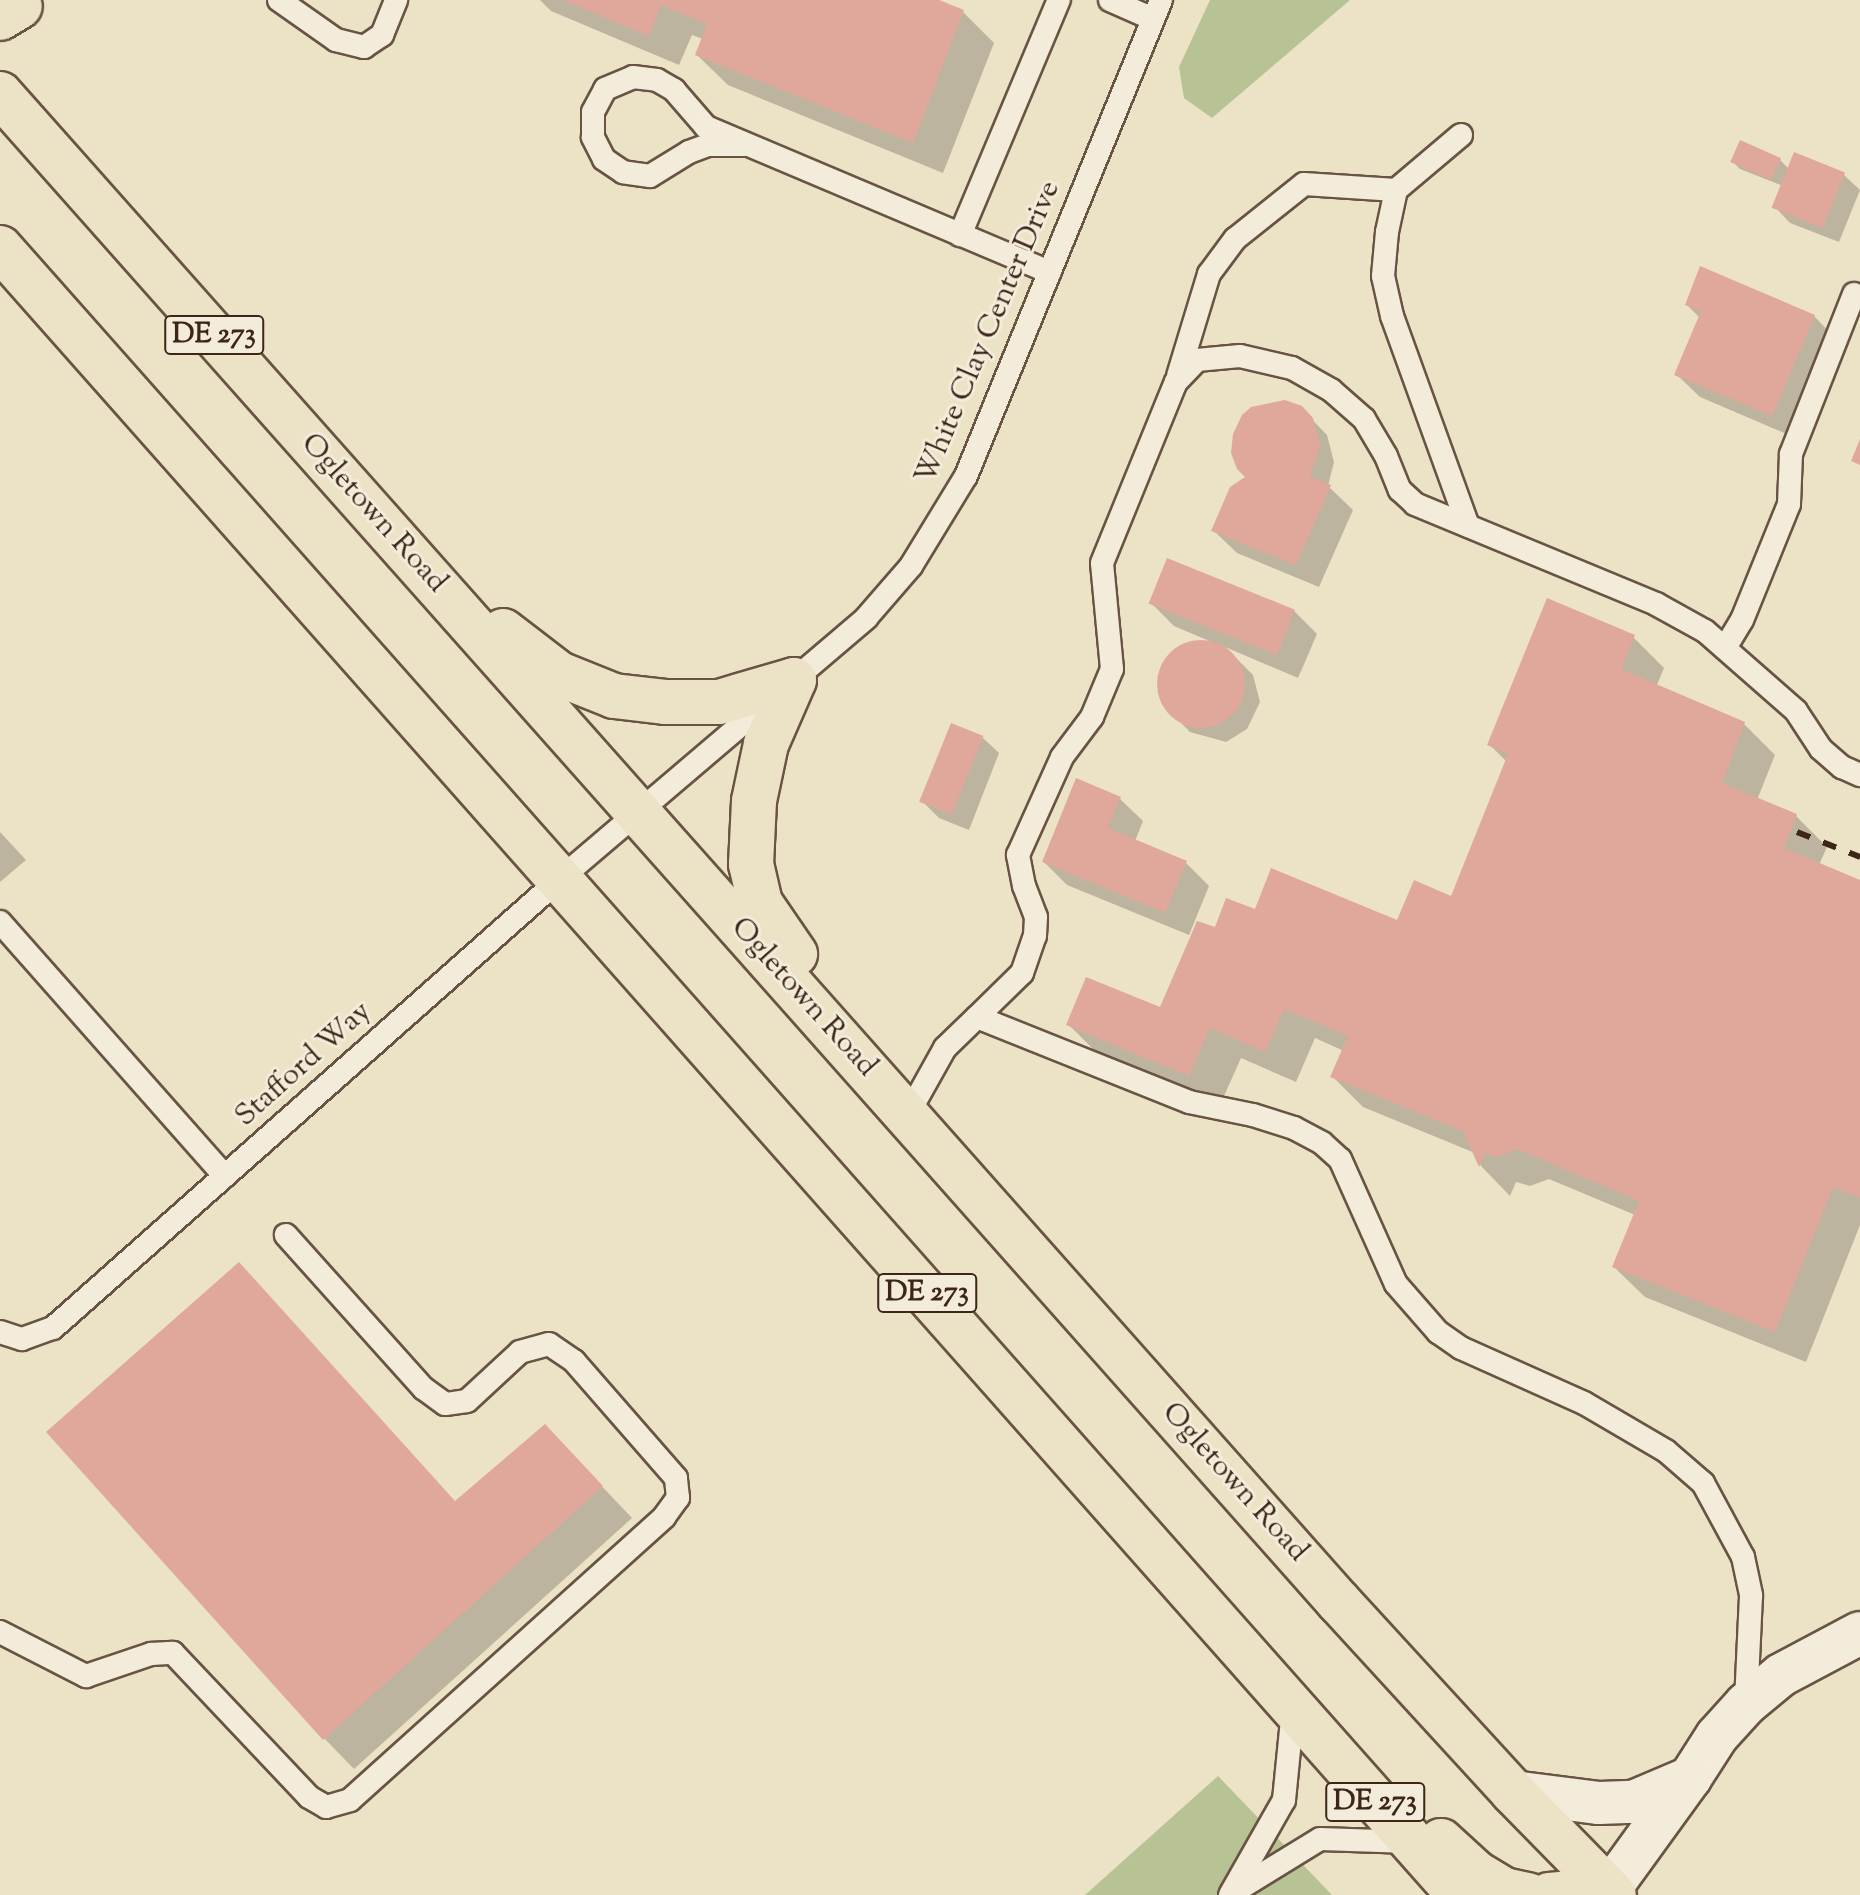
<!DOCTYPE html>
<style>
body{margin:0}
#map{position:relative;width:1860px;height:1895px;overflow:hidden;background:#ece2c6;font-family:"Sorts Mill Goudy",serif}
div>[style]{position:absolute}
.green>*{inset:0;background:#b8c395}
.shadow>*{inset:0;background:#0003}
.building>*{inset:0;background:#dfa89a;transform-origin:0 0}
.round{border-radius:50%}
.roads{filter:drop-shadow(2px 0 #695444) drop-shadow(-2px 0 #695444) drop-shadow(0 2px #695444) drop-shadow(0 -2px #695444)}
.service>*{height:22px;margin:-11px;padding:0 11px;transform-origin:11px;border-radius:11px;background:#f3ecda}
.minor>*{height:42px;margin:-21px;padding:0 21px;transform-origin:21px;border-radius:21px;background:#f3ecda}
.primary>*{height:44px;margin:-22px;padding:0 22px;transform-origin:22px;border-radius:22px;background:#ece2c6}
.rail>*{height:6px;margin-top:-3px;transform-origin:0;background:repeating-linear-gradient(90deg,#3d2518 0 14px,transparent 0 28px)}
span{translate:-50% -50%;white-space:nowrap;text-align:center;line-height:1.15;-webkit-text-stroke:6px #f3ecda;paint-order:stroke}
.shield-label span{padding:2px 6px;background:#f3ecda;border:2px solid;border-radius:6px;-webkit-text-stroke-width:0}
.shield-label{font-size:28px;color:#3d2518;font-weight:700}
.street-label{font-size:30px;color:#3d2518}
</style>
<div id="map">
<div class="green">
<div style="clip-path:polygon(1210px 0,1350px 0,1212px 118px,1184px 98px,1179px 67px)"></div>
<div style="clip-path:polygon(1218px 1776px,1332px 1895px,1085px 1895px)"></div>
</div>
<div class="shadow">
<div style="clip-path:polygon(540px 0,933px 0,963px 12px,994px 43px,943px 173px,728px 85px,697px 55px,703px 39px,692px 35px,679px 65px,551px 11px)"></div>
<div style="clip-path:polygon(1795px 155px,1844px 175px,1860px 190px,1839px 242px,1790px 223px,1775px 207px,1783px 186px,1740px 169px,1733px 162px,1780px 160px,1789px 169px)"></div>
<div style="clip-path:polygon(1687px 305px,1814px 316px,1837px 340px,1796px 438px,1700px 397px,1676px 374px,1700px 318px)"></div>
<div style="clip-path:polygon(1301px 408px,1327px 435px,1334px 462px,1328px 486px,1353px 510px,1319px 587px,1237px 553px,1213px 530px,1247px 477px)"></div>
<div style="clip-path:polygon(1151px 603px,1294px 611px,1317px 634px,1298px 678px,1225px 647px,1253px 675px,1260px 702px,1247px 729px,1226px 742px,1190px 732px,1163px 705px,1159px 681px,1174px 651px,1195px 643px,1221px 646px,1174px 626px)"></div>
<div style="clip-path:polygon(1633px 637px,1664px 668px,1656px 687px,1744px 724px,1775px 755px,1757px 800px,1796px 816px,1827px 847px,1819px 865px,1860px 882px,1860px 1225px,1806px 1362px,1645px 1297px,1614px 1267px,1635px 1215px,1549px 1179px,1530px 1186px,1516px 1182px,1510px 1196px,1481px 1166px,1475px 1153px,1363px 1107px,1333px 1077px,1344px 1051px,1315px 1038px,1296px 1082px,1241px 1058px,1220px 1105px,1099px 1055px,1068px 1024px,1161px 1010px,1216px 930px,1256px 912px,1398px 923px,1452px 898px,1507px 762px,1489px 744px)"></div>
<div style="clip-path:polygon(983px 738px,999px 753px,969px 830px,939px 818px,924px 803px)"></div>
<div style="clip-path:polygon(1119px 798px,1143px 821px,1135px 841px,1186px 863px,1209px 886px,1189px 935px,1067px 885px,1044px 862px)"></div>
<div style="clip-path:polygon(0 832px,26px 860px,0 882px)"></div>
<div style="clip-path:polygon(239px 1265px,456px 1503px,575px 1458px,632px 1518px,354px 1769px,324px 1738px)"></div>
</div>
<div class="building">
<div style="clip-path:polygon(563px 0,939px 0,964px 10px,913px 143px,695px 55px,707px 24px,661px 5px,649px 36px)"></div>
<div style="left:1740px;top:140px;width:45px;height:24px;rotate:24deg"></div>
<div style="left:1794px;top:152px;width:55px;height:60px;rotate:22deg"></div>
<div style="clip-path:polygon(1700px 266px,1815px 315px,1772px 416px,1674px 375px,1701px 311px,1685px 305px)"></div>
<div style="clip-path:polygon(1285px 400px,1302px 406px,1313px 418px,1320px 445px,1310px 477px,1331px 485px,1296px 565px,1211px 531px,1230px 487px,1245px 477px,1237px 469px,1231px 453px,1233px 434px,1242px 415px,1251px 407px)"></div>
<div style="clip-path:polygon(1860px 439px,1860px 465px,1851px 461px)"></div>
<div style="left:1167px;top:558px;width:138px;height:49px;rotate:22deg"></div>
<div style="clip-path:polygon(1547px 598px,1635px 635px,1621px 669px,1745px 722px,1722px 783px,1797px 814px,1784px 848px,1860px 880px,1860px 1198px,1833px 1187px,1775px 1332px,1612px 1267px,1639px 1201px,1517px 1149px,1498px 1157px,1485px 1153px,1479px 1167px,1463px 1131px,1330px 1077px,1348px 1036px,1284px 1009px,1265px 1052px,1210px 1028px,1189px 1076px,1066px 1025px,1086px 977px,1160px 1007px,1197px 921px,1215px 927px,1226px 898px,1255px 909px,1271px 868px,1397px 920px,1414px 880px,1451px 896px,1508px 754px,1487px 745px)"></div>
<div class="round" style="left:1157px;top:640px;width:88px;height:88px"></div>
<div style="left:951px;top:723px;width:35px;height:85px;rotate:22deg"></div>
<div style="clip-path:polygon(1076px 778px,1121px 797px,1108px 828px,1187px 861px,1165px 913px,1042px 862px)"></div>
<div style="clip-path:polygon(239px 1262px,455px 1501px,545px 1424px,603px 1486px,323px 1740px,46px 1432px)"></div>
</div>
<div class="roads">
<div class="service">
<div style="left:279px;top:0;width:70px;rotate:35.1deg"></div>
<div style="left:336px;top:40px;width:29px;rotate:14deg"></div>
<div style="left:364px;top:47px;width:22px;rotate:-34deg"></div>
<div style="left:382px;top:35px;width:38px;rotate:-68deg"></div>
<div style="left:1110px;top:0;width:47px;rotate:23.8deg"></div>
<div style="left:1461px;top:135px;width:85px;rotate:139.8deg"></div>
<div style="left:1396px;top:190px;width:43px;rotate:102.1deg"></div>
<div style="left:1387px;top:232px;width:44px;rotate:95.2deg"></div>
<div style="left:1383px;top:276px;width:41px;rotate:77.3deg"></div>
<div style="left:1392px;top:316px;width:223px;rotate:70.1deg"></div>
<div style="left:744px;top:145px;width:36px;rotate:180deg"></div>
<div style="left:708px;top:145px;width:20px;rotate:160deg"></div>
<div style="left:689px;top:152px;width:46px;rotate:148.4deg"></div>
<div style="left:650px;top:176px;width:27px;rotate:-172deg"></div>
<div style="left:623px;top:172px;width:23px;rotate:-146deg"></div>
<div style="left:604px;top:159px;width:25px;rotate:-117deg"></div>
<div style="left:593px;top:137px;width:25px;rotate:-90deg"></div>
<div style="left:593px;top:112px;width:26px;rotate:-62deg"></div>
<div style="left:605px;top:89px;width:30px;rotate:-23deg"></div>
<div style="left:633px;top:77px;width:24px;rotate:7deg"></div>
<div style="left:657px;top:80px;width:20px;rotate:30deg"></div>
<div style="left:674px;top:90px;width:49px;rotate:49.1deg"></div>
<div style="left:706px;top:127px;width:373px;rotate:22.9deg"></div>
<div style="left:960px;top:235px;width:255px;rotate:-67.2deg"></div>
<div style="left:1178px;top:376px;width:107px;rotate:-73.1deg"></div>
<div style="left:1209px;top:274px;width:44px;rotate:-53.4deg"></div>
<div style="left:1235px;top:239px;width:88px;rotate:-38.6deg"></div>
<div style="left:1304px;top:184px;width:92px;rotate:3.7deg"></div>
<div style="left:1725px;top:648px;width:33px;rotate:-59deg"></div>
<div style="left:1742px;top:620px;width:125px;rotate:-67.9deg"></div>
<div style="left:1789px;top:504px;width:50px;rotate:-87.7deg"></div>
<div style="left:1791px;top:454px;width:172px;rotate:-68.5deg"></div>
<div style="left:0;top:922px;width:339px;rotate:48.5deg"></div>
<div style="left:977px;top:1017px;width:63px;rotate:-44.4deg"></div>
<div style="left:1022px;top:973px;width:39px;rotate:-71deg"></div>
<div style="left:1035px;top:936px;width:19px;rotate:-87deg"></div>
<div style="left:1036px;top:917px;width:33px;rotate:-111deg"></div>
<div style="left:1024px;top:886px;width:32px;rotate:-101deg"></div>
<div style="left:1018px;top:855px;width:107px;rotate:-65.8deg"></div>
<div style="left:1062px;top:757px;width:50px;rotate:-53.1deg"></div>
<div style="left:1092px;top:717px;width:52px;rotate:-67.4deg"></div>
<div style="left:1112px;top:669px;width:106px;rotate:-95.4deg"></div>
<div style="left:1102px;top:563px;width:196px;rotate:-67.8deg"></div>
<div style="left:1176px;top:382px;width:30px;rotate:-46deg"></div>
<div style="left:1197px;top:360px;width:43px;rotate:-5.3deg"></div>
<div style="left:1240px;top:356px;width:53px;rotate:13deg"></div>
<div style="left:1292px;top:368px;width:45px;rotate:29.4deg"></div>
<div style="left:1331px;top:390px;width:44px;rotate:41.3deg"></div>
<div style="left:1364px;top:419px;width:43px;rotate:59.3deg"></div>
<div style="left:1386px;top:456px;width:37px;rotate:68deg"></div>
<div style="left:1400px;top:490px;width:21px;rotate:43deg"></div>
<div style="left:1415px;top:504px;width:261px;rotate:22.5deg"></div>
<div style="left:1656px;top:604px;width:56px;rotate:28.9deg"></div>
<div style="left:1705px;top:631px;width:121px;rotate:41.3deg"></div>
<div style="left:1796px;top:711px;width:45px;rotate:56.7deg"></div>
<div style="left:1821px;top:749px;width:28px;rotate:41deg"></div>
<div style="left:1842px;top:767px;width:20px;rotate:24deg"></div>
<div style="left:907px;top:1116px;width:78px;rotate:-60.8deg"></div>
<div style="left:945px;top:1048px;width:45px;rotate:-44.1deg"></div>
<div style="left:977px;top:1017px;width:228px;rotate:21.8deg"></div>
<div style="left:1189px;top:1102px;width:65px;rotate:11.5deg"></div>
<div style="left:1253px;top:1115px;width:43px;rotate:17.6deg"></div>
<div style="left:1294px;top:1128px;width:32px;rotate:28deg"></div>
<div style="left:1322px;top:1143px;width:24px;rotate:42deg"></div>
<div style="left:1340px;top:1159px;width:137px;rotate:65.9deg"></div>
<div style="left:1396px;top:1284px;width:64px;rotate:48.8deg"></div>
<div style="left:1438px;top:1332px;width:28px;rotate:35deg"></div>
<div style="left:1461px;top:1348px;width:135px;rotate:24.1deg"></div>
<div style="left:1584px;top:1403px;width:95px;rotate:30.3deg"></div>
<div style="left:1666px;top:1451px;width:49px;rotate:40.9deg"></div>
<div style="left:1703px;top:1483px;width:84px;rotate:61.6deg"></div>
<div style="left:1743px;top:1557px;width:40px;rotate:78deg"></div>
<div style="left:1751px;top:1596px;width:107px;rotate:92.7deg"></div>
<div style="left:0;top:1332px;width:23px;rotate:18deg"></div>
<div style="left:22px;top:1339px;width:33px;rotate:-20deg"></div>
<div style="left:53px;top:1328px;width:679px;rotate:-41.54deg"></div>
<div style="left:561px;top:878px;width:401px;rotate:-40.4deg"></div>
<div style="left:866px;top:618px;width:69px;rotate:-49.1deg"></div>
<div style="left:911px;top:566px;width:105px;rotate:-58.6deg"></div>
<div style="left:966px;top:476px;width:514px;rotate:-67.72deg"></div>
<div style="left:0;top:1632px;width:97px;rotate:27.1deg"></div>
<div style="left:86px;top:1676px;width:69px;rotate:-18.7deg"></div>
<div style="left:151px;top:1654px;width:22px;rotate:-3deg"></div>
<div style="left:173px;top:1653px;width:198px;rotate:46.6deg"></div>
<div style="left:309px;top:1797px;width:20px;rotate:30deg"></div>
<div style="left:326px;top:1807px;width:25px;rotate:-16deg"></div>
<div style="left:350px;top:1800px;width:423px;rotate:-42deg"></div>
<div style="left:664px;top:1517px;width:24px;rotate:-54deg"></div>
<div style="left:678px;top:1498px;width:20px;rotate:-96deg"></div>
<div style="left:676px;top:1478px;width:155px;rotate:-131.1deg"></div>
<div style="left:574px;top:1361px;width:30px;rotate:-146deg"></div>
<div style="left:549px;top:1344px;width:30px;rotate:165deg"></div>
<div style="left:520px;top:1352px;width:72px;rotate:137.2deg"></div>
<div style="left:467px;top:1401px;width:22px;rotate:172deg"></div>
<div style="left:445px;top:1404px;width:26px;rotate:-144deg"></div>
<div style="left:424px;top:1389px;width:207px;rotate:-131.9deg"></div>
<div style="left:1232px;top:1893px;width:103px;rotate:-31.5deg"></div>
<div style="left:1320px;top:1839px;width:90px;rotate:1.9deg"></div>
<div style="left:1230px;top:1895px;width:109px;rotate:-60.4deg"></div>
<div style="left:1284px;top:1800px;width:90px;rotate:-84.3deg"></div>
</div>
<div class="minor">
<div style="left:1690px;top:1778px;width:50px;rotate:-57.3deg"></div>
<div style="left:1717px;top:1736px;width:43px;rotate:-47.8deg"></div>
<div style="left:1746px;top:1704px;width:45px;rotate:-39.6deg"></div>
<div style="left:1781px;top:1675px;width:89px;rotate:-28deg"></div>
<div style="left:1513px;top:1792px;width:87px;rotate:7.3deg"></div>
<div style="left:1599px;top:1803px;width:34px;rotate:-2deg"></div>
<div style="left:1633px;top:1802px;width:62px;rotate:-22.8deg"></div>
<div style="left:1690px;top:1778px;width:138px;rotate:125.9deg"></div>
</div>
<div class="primary">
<div style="left:0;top:18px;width:23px;rotate:-31deg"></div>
<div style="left:0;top:94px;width:2017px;rotate:48.4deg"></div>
<div style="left:1339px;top:1602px;width:258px;rotate:47.5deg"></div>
<div style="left:1513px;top:1792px;width:144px;rotate:45.6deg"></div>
<div style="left:0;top:248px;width:2200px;rotate:48.46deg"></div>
<div style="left:503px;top:631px;width:71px;rotate:37.5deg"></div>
<div style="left:559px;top:674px;width:59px;rotate:21.8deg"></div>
<div style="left:614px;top:696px;width:51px;rotate:6.7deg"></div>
<div style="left:665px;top:702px;width:54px"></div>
<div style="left:719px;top:702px;width:78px;rotate:-16.3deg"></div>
<div style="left:794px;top:680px;width:70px;rotate:113.6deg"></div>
<div style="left:766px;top:744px;width:58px;rotate:101.9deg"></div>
<div style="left:754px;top:801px;width:63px;rotate:92.7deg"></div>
<div style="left:751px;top:864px;width:40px;rotate:77deg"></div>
<div style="left:760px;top:903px;width:62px;rotate:55.5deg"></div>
<div style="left:1441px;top:1841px;width:47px;rotate:42.4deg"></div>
<div style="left:1476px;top:1873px;width:33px;rotate:31deg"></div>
<div style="left:1504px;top:1890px;width:25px;rotate:12deg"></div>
<div style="left:1549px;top:1895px;width:60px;rotate:-4.8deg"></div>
</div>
</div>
<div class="rail">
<div style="left:1797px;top:832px;width:68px;rotate:21.6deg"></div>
</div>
<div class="shield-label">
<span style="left:214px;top:335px">DE 273</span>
<span style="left:927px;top:1293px">DE 273</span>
<span style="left:1375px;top:1802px">DE 273</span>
</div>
<div class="street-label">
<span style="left:989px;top:333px;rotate:-67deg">White Clay Center Drive</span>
<span style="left:373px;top:514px;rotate:48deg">Ogletown Road</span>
<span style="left:803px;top:998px;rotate:48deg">Ogletown Road</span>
<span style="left:304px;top:1065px;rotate:-42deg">Stafford Way</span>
<span style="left:1234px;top:1483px;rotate:48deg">Ogletown Road</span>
</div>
</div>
